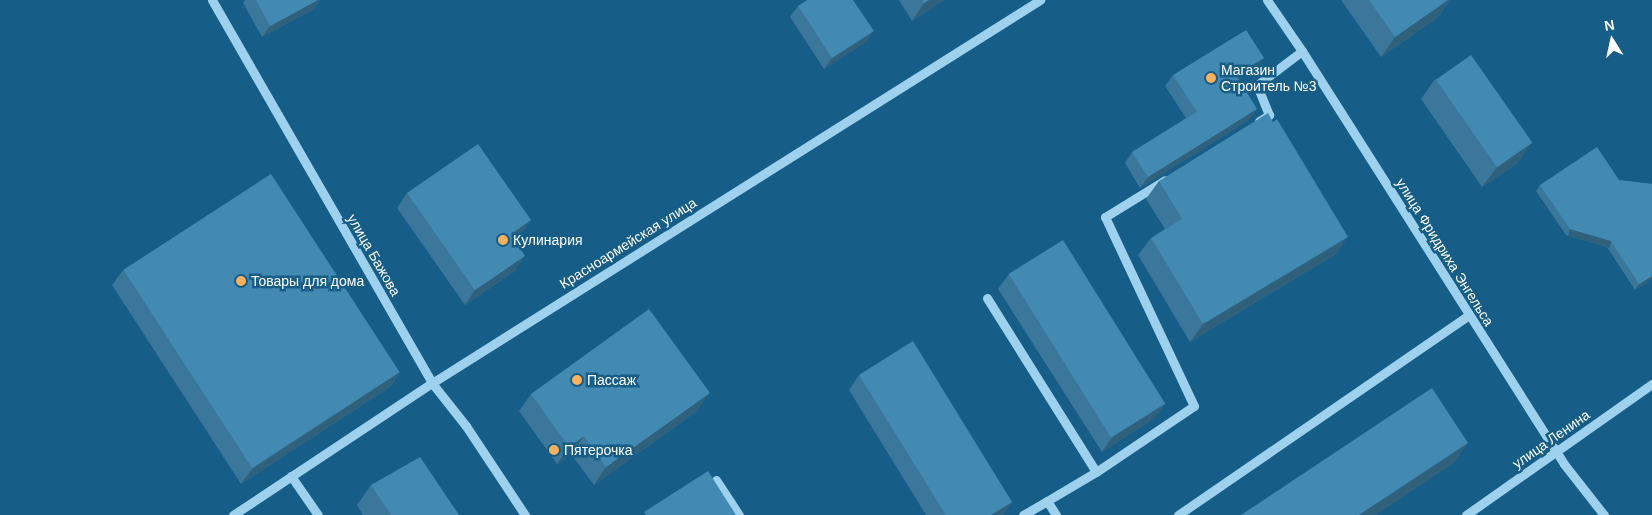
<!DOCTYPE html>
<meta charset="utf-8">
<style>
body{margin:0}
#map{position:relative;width:1652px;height:515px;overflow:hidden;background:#165d88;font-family:Arial,sans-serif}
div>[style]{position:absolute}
.minor>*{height:9px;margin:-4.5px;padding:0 4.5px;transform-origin:4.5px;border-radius:4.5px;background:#9dd1ee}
.wall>*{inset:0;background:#3a779a}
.shaded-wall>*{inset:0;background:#2f617d;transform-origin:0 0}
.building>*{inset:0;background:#438ab3;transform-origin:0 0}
.dots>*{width:14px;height:14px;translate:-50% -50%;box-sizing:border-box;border:2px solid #165d88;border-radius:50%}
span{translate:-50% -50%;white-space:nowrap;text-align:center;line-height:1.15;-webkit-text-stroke:5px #165d88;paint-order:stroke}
.poi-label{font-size:14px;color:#fff}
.left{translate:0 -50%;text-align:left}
.street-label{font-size:14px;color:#fff}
.north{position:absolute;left:1587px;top:15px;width:50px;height:50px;-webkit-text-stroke:4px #165d88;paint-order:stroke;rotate:350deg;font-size:14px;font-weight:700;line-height:20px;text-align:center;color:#fff}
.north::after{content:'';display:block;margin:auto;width:18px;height:22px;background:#fff;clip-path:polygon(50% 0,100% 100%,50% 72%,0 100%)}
</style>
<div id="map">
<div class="minor">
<div style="left:212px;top:0;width:442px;rotate:60.1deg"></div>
<div style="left:432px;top:383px;width:55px;rotate:51.7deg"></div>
<div style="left:466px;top:426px;width:107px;rotate:56.5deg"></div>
<div style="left:1267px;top:0;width:62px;rotate:55.5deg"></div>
<div style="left:1302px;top:51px;width:489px;rotate:57.6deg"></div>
<div style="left:1564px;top:464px;width:65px;rotate:51.9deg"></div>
<div style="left:1259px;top:121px;width:12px;rotate:-31deg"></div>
<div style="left:1269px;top:115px;width:32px;rotate:-112deg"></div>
<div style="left:1257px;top:85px;width:56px;rotate:-37.1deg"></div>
<div style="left:987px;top:298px;width:205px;rotate:57.9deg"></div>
<div style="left:291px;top:476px;width:47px;rotate:55.3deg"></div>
<div style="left:716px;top:480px;width:42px;rotate:56.7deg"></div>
<div style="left:1047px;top:501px;width:57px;rotate:-30.6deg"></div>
<div style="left:1096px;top:472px;width:118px;rotate:-34deg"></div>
<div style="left:1194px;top:406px;width:209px;rotate:-115.2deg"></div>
<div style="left:1105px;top:217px;width:70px;rotate:-31.7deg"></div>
<div style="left:233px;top:515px;width:239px;rotate:-33.6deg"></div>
<div style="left:432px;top:383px;width:719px;rotate:-32.21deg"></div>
<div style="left:1023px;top:515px;width:28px;rotate:-30deg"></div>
<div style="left:1047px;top:501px;width:17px;rotate:57deg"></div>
<div style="left:1178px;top:515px;width:353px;rotate:-34.5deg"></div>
<div style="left:1466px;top:515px;width:228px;rotate:-35.2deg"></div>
</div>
<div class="wall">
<div style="clip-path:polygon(245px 0,320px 0,314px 9px,262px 37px,243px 3px)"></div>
<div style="clip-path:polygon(899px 0,944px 0,912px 21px)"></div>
<div style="clip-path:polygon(1341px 0,1450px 0,1437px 18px,1381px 57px)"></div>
<div style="clip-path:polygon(798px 6px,866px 42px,824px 69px,790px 17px)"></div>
<div style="clip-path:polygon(1256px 69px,1239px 80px,1249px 120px,1140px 188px,1125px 163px,1132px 152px,1186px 118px,1165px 86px,1173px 75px)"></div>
<div style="clip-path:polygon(1435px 79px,1518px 163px,1482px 187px,1421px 99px)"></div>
<div style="clip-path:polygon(1619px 180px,1652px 184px,1652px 279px,1635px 290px,1607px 247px,1566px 235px,1536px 191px,1540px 185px)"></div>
<div style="clip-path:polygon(1159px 181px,1336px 254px,1190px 342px,1138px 255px,1151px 238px,1165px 229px,1146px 199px)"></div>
<div style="clip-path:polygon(407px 193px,531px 220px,520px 235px,514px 240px,515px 271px,465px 305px,397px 208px)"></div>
<div style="clip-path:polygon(123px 270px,400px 372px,390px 387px,241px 484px,112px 285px)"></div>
<div style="clip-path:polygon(1009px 274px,1155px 418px,1102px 452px,998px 289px)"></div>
<div style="clip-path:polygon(859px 375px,1012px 502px,1003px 515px,926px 515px,849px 390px)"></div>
<div style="clip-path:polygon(531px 394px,697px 411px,594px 485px,571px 454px,557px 464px,519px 411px)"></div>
<div style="clip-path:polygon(371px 485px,459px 515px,363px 515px,357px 505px)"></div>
</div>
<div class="shaded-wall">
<div style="clip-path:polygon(318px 0,320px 0,314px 9px,262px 37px,270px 26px)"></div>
<div style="clip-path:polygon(929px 0,944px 0,912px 21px,924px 3px)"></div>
<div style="clip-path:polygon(1448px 0,1450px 0,1437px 18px,1381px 57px,1395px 37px)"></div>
<div style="clip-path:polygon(874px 31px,866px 42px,824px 69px,832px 58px)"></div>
<div style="clip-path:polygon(1264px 58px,1256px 69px,1228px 87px,1236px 75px)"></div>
<div style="clip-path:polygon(1257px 109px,1249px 120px,1140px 188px,1148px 177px)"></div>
<div style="clip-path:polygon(1532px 143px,1518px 163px,1482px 187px,1497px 167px)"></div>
<div style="clip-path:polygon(531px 220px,520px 235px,500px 249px,511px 234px)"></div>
<div style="left:1570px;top:229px;width:43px;height:7px;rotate:16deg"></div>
<div style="clip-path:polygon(1348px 237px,1336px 254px,1190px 342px,1203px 324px)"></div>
<div style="clip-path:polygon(525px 256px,515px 271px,465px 305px,475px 290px)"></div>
<div style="clip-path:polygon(1652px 276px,1652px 279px,1635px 290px,1639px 284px)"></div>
<div style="clip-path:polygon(400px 372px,390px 387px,241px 484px,252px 469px)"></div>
<div style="clip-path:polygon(710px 393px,697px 411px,594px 485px,606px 467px)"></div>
<div style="clip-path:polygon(1166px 403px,1155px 418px,1102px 452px,1112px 437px)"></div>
<div style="clip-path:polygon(584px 436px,571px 454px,557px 464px,569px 447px)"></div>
<div style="clip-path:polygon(1468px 443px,1454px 463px,1376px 515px,1359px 515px)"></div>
<div style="clip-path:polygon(1012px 502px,1003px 515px,991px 515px)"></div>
</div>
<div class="building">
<div style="clip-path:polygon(256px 0,318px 0,270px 26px)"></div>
<div style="clip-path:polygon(807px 0,853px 0,874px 31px,832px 58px,798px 6px)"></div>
<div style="clip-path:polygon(922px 0,929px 0,924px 3px)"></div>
<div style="clip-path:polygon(1369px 0,1448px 0,1395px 37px)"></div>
<div style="clip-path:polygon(1246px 30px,1264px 58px,1236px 75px,1257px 109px,1148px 177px,1132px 152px,1197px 112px,1173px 75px)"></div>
<div style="left:1471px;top:55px;width:107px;height:43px;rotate:55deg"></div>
<div style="clip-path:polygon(1268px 113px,1273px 122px,1277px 119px,1348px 237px,1203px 324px,1151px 238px,1182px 219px,1159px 181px)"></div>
<div style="clip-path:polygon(478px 144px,531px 220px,511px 234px,525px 256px,475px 290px,407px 193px)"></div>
<div style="clip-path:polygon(1597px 147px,1619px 180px,1652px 184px,1652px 276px,1639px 284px,1611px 241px,1570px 229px,1540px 185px)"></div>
<div style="left:271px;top:174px;width:236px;height:176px;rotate:57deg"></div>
<div style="left:1063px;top:240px;width:193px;height:64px;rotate:58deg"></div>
<div style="clip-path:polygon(649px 309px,710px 393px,606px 467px,584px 436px,569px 447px,531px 394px)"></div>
<div style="clip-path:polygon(913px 341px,1012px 502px,991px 515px,946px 515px,859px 375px)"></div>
<div style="clip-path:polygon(1432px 388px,1468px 443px,1359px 515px,1241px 515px)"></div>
<div style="clip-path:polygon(420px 457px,459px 515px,391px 515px,371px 485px)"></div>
<div style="clip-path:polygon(708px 471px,736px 515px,646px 515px,644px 512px)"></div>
</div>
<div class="dots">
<div style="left:1211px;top:78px;background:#ffb05a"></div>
<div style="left:503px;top:240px;background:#ffb05a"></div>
<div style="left:241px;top:281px;background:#ffb05a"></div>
<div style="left:577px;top:380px;background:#ffb05a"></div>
<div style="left:554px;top:450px;background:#ffb05a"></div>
</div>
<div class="poi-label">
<span class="left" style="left:1221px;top:78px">Магазин<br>Строитель №3</span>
<span class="left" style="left:513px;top:240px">Кулинария</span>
<span class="left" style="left:251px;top:281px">Товары для дома</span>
<span class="left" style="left:587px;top:380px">Пассаж</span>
<span class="left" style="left:564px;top:450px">Пятерочка</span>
</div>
<div class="street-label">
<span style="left:628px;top:243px;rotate:-32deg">Красноармейская улица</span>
<span style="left:1445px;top:252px;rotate:58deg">улица Фридриха Энгельса</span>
<span style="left:374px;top:255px;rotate:60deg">улица Бажова</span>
<span style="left:1551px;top:439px;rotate:-35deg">улица Ленина</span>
</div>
<div class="north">N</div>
</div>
